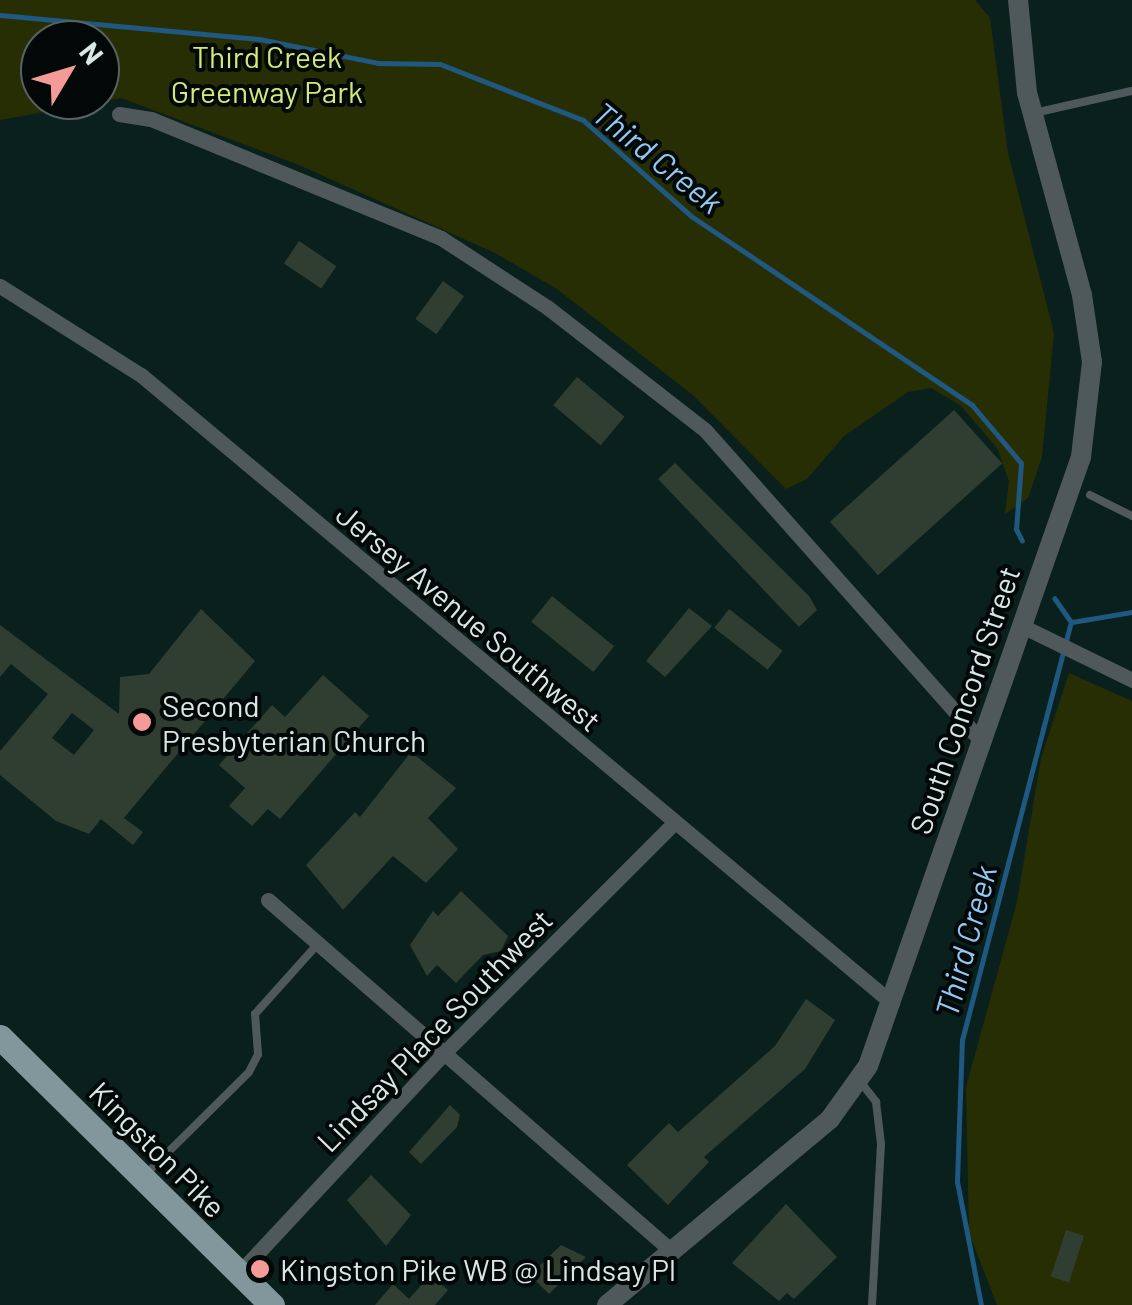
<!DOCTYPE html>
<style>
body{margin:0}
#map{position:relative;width:1132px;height:1305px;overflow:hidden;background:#0a201c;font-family:Barlow,sans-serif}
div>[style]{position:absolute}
.green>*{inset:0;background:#282e04}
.stream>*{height:5px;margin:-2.5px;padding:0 2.5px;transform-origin:2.5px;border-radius:2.5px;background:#1f5880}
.building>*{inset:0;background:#2f3e31;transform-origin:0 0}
.service>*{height:8px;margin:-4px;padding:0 4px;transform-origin:4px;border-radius:4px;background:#4f595b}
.minor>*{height:15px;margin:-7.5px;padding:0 7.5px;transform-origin:7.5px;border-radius:7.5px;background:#4f595b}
.tertiary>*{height:20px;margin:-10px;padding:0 10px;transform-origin:10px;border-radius:10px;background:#4f595b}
.primary>*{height:25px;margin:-12.5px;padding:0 12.5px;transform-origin:12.5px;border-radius:12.5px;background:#81979b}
.dots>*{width:28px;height:28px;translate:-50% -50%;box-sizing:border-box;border:5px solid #020807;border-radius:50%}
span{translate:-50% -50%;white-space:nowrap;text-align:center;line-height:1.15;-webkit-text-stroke:8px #020807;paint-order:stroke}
.park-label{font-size:30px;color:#d6e978}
.street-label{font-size:30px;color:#dae8e5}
.poi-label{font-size:30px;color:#dae8e5}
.left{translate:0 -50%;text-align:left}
.water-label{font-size:32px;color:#93caf5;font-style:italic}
.north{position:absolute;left:20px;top:20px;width:100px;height:100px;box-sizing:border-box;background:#020807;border:2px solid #586260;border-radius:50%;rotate:52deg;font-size:28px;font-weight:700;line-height:40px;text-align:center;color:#dae8e5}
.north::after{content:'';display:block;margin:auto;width:35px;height:45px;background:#f59b97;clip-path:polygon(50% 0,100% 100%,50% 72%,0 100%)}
</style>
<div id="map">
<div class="green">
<div style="clip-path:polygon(evenodd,0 0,975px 0,990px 18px,1008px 153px,1054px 333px,1042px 457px,1028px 498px,1005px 514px,1009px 481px,997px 448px,960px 405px,931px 388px,908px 392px,844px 436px,807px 479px,786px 489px,694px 396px,557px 289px,495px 253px,299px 165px,121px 98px,0 120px,0 0,40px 40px,100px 40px,100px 100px,40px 100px,40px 40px)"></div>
<div style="clip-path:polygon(1069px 673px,1132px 701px,1132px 1305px,997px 1305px,969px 1233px,966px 1087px,1017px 902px,1041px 758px)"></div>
</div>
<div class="stream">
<div style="left:0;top:15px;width:260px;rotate:5.3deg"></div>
<div style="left:259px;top:39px;width:121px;rotate:11.4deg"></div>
<div style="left:378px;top:63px;width:62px;rotate:0.9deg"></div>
<div style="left:440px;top:64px;width:154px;rotate:21.4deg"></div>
<div style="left:583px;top:120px;width:144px;rotate:41.6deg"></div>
<div style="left:691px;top:216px;width:339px;rotate:33.9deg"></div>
<div style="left:972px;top:405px;width:76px;rotate:49.8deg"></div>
<div style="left:1021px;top:463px;width:66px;rotate:94.3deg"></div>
<div style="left:1016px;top:529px;width:13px;rotate:63deg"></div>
<div style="left:1072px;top:622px;width:61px;rotate:-9.5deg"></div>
<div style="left:981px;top:1305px;width:126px;rotate:-101deg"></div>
<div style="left:957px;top:1181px;width:141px;rotate:-88deg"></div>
<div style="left:962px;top:1040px;width:432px;rotate:-75.4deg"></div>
<div style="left:1071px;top:622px;width:29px;rotate:-125deg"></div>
</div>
<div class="building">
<div style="left:299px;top:241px;width:45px;height:27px;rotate:34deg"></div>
<div style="left:443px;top:281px;width:26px;height:47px;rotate:36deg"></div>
<div style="left:577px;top:377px;width:62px;height:37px;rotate:40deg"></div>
<div style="left:954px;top:410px;width:72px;height:167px;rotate:48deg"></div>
<div style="clip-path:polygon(675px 463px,809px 596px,817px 610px,799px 627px,658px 479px)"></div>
<div style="left:552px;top:596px;width:80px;height:33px;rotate:39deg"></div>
<div style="clip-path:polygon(689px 608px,712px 626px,665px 677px,646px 661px)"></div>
<div style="clip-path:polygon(evenodd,201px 609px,255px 661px,124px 818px,143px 832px,133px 845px,101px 819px,89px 834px,56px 821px,0 775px,0 751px,48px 694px,11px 664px,0 677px,0 625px,119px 714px,120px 677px,149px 674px,201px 609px,72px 713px,94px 730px,74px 755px,52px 738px,72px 713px)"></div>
<div style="left:729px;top:609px;width:68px;height:24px;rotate:38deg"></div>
<div style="clip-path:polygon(323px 675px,369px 716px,280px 819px,268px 809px,252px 826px,229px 806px,245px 788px,219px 765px,272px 705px,285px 717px)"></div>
<div style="clip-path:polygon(411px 752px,456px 788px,428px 818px,458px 849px,426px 883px,393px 856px,343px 910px,306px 865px,355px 812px,360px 817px)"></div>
<div style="clip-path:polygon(461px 891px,508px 936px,501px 951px,483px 955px,456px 983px,437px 965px,427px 976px,410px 945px,433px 911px,438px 916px)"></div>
<div style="clip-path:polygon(806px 999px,835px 1020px,805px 1069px,704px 1157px,709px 1162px,668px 1205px,627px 1165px,669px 1123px,678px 1132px,775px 1046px)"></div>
<div style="clip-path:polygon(450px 1105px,460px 1115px,457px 1127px,421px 1164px,409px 1152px)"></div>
<div style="clip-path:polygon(371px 1175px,411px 1215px,386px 1246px,347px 1200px)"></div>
<div style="clip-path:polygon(786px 1204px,837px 1257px,794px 1299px,787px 1293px,779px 1301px,732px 1263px)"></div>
<div style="left:1066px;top:1230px;width:19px;height:49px;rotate:18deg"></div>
<div style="clip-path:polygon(561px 1245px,586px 1257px,549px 1294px,530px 1275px)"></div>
<div style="clip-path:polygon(430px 1275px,448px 1290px,435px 1305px,375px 1305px,393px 1284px,409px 1299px)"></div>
</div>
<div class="service">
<div style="left:1034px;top:113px;width:100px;rotate:-12.7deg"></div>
<div style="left:1090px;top:495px;width:47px;rotate:26.6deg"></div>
<div style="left:859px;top:1080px;width:28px;rotate:52deg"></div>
<div style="left:876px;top:1102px;width:42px;rotate:83.2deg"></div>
<div style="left:881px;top:1144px;width:161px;rotate:93.2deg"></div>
<div style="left:145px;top:1175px;width:146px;rotate:-44.7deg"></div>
<div style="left:249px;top:1072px;width:20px;rotate:-63deg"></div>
<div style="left:258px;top:1054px;width:40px;rotate:-94.3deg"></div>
<div style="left:255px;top:1014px;width:93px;rotate:-48.1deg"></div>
</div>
<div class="minor">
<div style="left:119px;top:114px;width:32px;rotate:9deg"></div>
<div style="left:151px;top:119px;width:313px;rotate:22.3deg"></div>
<div style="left:441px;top:238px;width:126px;rotate:33.1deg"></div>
<div style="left:547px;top:307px;width:200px;rotate:37.9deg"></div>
<div style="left:705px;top:430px;width:414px;rotate:48.4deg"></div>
<div style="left:0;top:286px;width:167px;rotate:32.3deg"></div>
<div style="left:141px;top:375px;width:979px;rotate:39.9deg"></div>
<div style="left:1022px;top:626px;width:123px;rotate:26.1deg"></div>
<div style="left:268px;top:900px;width:529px;rotate:41.01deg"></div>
<div style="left:238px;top:1274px;width:304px;rotate:-47deg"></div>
<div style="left:445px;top:1052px;width:321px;rotate:-45deg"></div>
</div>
<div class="tertiary">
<div style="left:607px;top:1305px;width:290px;rotate:-39.8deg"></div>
<div style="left:830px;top:1119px;width:65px;rotate:-54.4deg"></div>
<div style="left:868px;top:1066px;width:645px;rotate:-70.72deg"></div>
<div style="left:1081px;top:457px;width:96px;rotate:-83.4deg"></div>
<div style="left:1092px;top:362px;width:68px;rotate:-98.5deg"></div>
<div style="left:1082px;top:295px;width:209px;rotate:-105.2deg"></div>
<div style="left:1027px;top:93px;width:93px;rotate:-95.5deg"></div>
</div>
<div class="primary">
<div style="left:0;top:1037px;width:382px;rotate:44.6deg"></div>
</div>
<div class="dots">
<div style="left:142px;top:722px;background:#f59b97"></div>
<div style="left:260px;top:1269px;background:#f59b97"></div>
</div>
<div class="park-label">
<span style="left:267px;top:73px">Third Creek<br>Greenway Park</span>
</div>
<div class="street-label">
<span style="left:469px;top:617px;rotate:40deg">Jersey Avenue Southwest</span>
<span style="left:964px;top:700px;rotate:-71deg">South Concord Street</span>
<span style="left:434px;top:1030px;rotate:-46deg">Lindsay Place Southwest</span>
<span style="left:158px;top:1149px;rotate:45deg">Kingston Pike</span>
</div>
<div class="poi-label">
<span class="left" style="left:162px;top:722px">Second<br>Presbyterian Church</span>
<span class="left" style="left:280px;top:1269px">Kingston Pike WB @ Lindsay Pl</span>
</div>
<div class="water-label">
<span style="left:658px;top:157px;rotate:39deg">Third Creek</span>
<span style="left:965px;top:941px;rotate:-75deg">Third Creek</span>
</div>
<div class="north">N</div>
</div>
